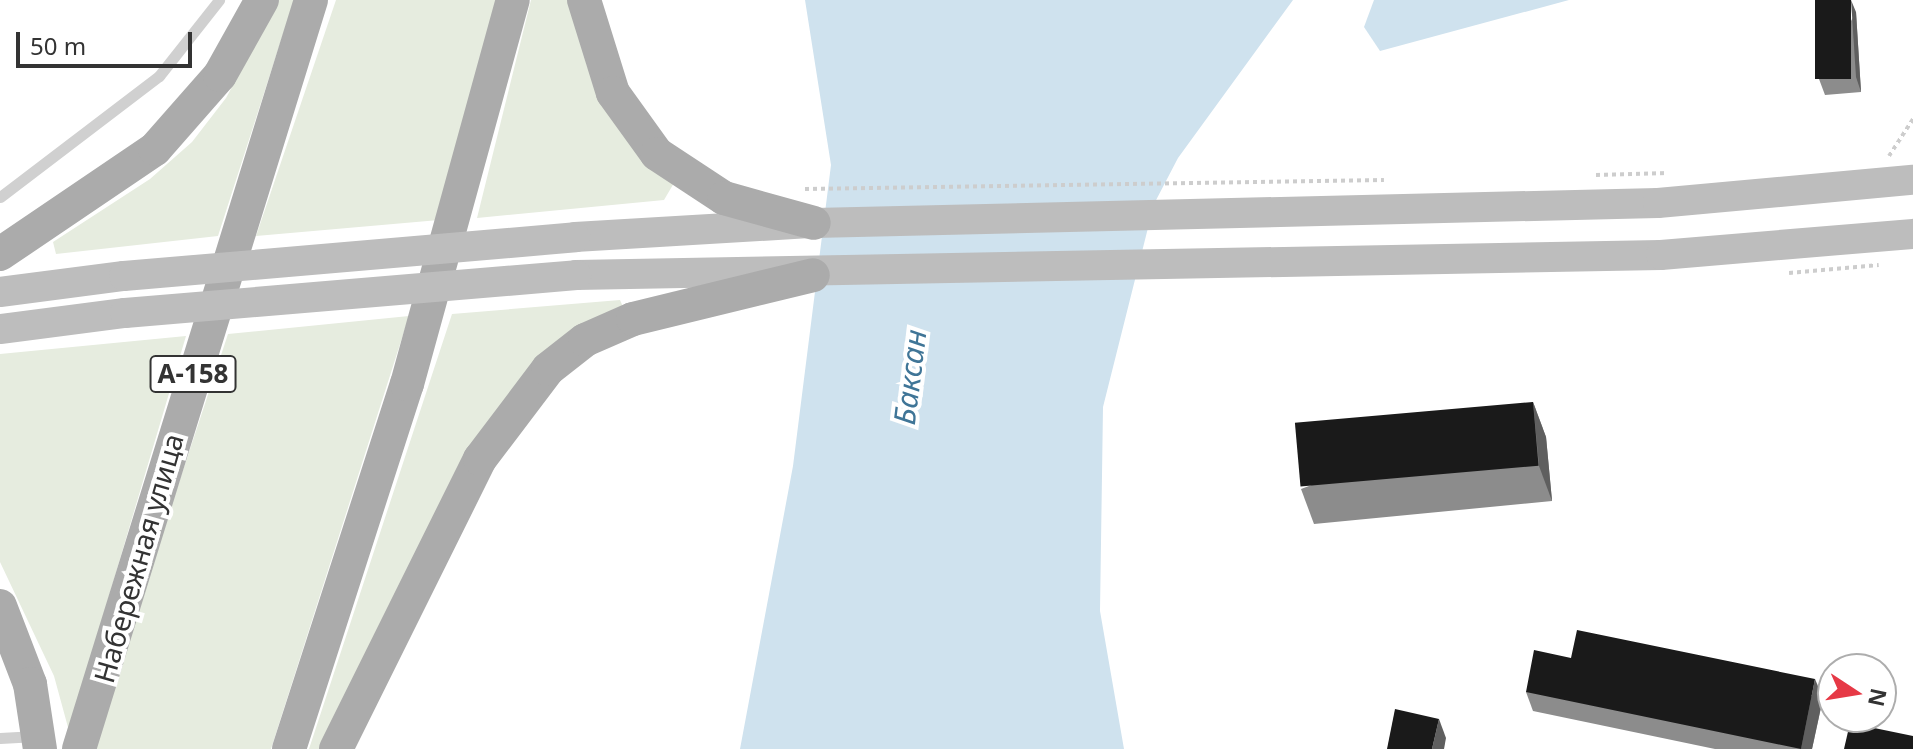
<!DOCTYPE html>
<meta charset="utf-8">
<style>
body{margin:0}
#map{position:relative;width:1913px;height:749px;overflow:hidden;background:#fff;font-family:"Noto Sans",sans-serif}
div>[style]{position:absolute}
.green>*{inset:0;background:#e6ecdf}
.water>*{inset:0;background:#cfe2ee}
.path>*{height:4px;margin-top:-2px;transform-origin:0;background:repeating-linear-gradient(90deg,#cdcdcd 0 4px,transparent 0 8px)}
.service>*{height:11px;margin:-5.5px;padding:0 5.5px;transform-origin:5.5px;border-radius:5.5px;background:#d0d0d0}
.secondary>*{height:30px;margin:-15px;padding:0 15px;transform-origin:15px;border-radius:15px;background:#bdbdbd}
.primary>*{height:34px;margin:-17px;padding:0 17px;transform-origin:17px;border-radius:17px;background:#ababab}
.secondary-bridge>*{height:30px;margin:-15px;padding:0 15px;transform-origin:15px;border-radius:15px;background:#bdbdbd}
.wall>*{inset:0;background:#8c8c8c}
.shaded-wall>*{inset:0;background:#5f5f5f}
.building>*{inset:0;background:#1a1a1a;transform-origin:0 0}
span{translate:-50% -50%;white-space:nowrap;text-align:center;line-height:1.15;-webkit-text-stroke:8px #fff;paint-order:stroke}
.shield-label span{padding:2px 6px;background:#fff;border:2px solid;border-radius:6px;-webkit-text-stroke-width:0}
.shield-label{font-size:26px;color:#333;font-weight:700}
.street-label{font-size:28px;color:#333}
.water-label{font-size:30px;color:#3f7597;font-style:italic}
.north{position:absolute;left:1817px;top:653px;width:80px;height:80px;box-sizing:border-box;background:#fff;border:2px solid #adadad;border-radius:50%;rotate:102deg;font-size:22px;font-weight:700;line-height:32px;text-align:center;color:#333}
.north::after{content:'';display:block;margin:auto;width:28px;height:36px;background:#e63946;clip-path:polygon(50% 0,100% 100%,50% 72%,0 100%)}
.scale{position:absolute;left:16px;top:32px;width:176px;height:36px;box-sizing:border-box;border:4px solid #333;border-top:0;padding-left:10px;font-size:24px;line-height:28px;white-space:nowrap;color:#333;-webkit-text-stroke:6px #fff;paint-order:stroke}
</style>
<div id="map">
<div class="green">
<div style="clip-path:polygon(279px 0,294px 0,218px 236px,56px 254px,53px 242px,150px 179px,192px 142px,226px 98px)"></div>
<div style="clip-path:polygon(336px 0,498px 0,439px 220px,256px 236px)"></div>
<div style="clip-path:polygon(531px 0,571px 0,587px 66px,607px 111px,674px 183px,664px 200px,477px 218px)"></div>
<div style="clip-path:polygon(620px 300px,624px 309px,539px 359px,326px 749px,309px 749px,452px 314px)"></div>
<div style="clip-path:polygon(409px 316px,271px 749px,91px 749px,228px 334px)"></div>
<div style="clip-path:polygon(186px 336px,69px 731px,54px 676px,0 562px,0 354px)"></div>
</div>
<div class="water">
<div style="clip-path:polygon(805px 0,1293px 0,1178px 158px,1154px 204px,1103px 407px,1100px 611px,1124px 749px,740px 749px,793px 466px,831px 165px)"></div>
<div style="clip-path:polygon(1374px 0,1569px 0,1380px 51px,1364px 27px)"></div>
</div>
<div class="path">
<div style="left:1889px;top:156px;width:44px;rotate:-57deg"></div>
<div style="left:1596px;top:175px;width:72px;rotate:-1.6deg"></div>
<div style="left:805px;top:189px;width:579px;rotate:-0.89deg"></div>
<div style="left:1789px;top:273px;width:90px;rotate:-5.1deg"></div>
</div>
<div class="service">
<div style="left:0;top:197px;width:200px;rotate:-37.3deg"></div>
<div style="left:159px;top:76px;width:97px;rotate:-51.7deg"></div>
<div style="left:0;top:738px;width:36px;rotate:-3deg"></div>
</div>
<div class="secondary">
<div style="left:575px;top:237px;width:239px;rotate:-3.4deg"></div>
<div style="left:814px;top:223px;width:844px;rotate:-1.36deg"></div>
<div style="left:1658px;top:203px;width:256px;rotate:-5.2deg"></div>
<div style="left:576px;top:275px;width:1085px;rotate:-1.06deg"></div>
<div style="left:1661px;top:255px;width:253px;rotate:-4.8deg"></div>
<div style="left:0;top:292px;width:125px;rotate:-7.4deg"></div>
<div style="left:0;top:329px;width:126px;rotate:-7.3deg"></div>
</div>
<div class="primary">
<div style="left:584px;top:0;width:97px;rotate:72.7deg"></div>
<div style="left:613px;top:93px;width:75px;rotate:54.2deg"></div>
<div style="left:657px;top:154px;width:80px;rotate:33.3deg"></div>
<div style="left:724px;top:198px;width:93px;rotate:15.5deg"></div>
<div style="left:0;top:254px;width:187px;rotate:-34.1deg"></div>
<div style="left:155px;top:149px;width:98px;rotate:-48.7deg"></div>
<div style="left:220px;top:75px;width:86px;rotate:-60.8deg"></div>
<div style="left:0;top:606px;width:84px;rotate:69deg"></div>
<div style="left:30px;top:684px;width:66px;rotate:81.3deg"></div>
<div style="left:79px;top:749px;width:784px;rotate:-72.79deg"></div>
<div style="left:289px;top:749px;width:384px;rotate:-72.1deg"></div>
<div style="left:407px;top:384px;width:398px;rotate:-74.6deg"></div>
<div style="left:336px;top:749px;width:324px;rotate:-63.6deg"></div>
<div style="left:480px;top:459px;width:113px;rotate:-52.9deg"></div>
<div style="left:548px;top:369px;width:47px;rotate:-38.1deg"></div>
<div style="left:585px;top:340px;width:52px;rotate:-23.6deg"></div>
<div style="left:633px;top:319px;width:185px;rotate:-13.7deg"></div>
</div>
<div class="secondary-bridge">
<div style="left:124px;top:276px;width:453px;rotate:-4.9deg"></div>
<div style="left:125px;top:313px;width:453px;rotate:-4.8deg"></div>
</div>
<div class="wall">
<div style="clip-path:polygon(1856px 12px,1861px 92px,1825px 95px,1819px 79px)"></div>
<div style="clip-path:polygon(1533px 402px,1546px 437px,1552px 501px,1314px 524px,1301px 489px)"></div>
<div style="clip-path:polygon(1571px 658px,1823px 698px,1812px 749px,1715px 749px,1533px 711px,1526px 692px)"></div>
</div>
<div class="shaded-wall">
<div style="clip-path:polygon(1851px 0,1856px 12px,1861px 92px,1856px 77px)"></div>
<div style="clip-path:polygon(1533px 402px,1546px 437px,1552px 501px,1539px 466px)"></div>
<div style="clip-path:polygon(1815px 679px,1823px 698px,1812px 749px,1801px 749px)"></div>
<div style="clip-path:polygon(1439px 719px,1446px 738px,1444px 749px,1432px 749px)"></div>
</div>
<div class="building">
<div style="left:1815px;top:0;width:36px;height:79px"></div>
<div style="left:1533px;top:402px;width:64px;height:239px;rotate:85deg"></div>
<div style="clip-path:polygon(1577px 630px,1815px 679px,1801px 749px,1526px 692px,1534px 650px,1571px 658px)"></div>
<div style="clip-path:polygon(1395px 709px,1439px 719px,1432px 749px,1387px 749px)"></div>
<div style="clip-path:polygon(1850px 723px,1913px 736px,1913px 749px,1844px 749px)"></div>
</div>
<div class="shield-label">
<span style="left:193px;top:374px">А-158</span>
</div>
<div class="street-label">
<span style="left:138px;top:558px;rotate:-74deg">Набережная улица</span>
</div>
<div class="water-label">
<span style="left:910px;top:377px;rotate:-83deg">Баксан</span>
</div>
<div class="north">N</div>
<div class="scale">50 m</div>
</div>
